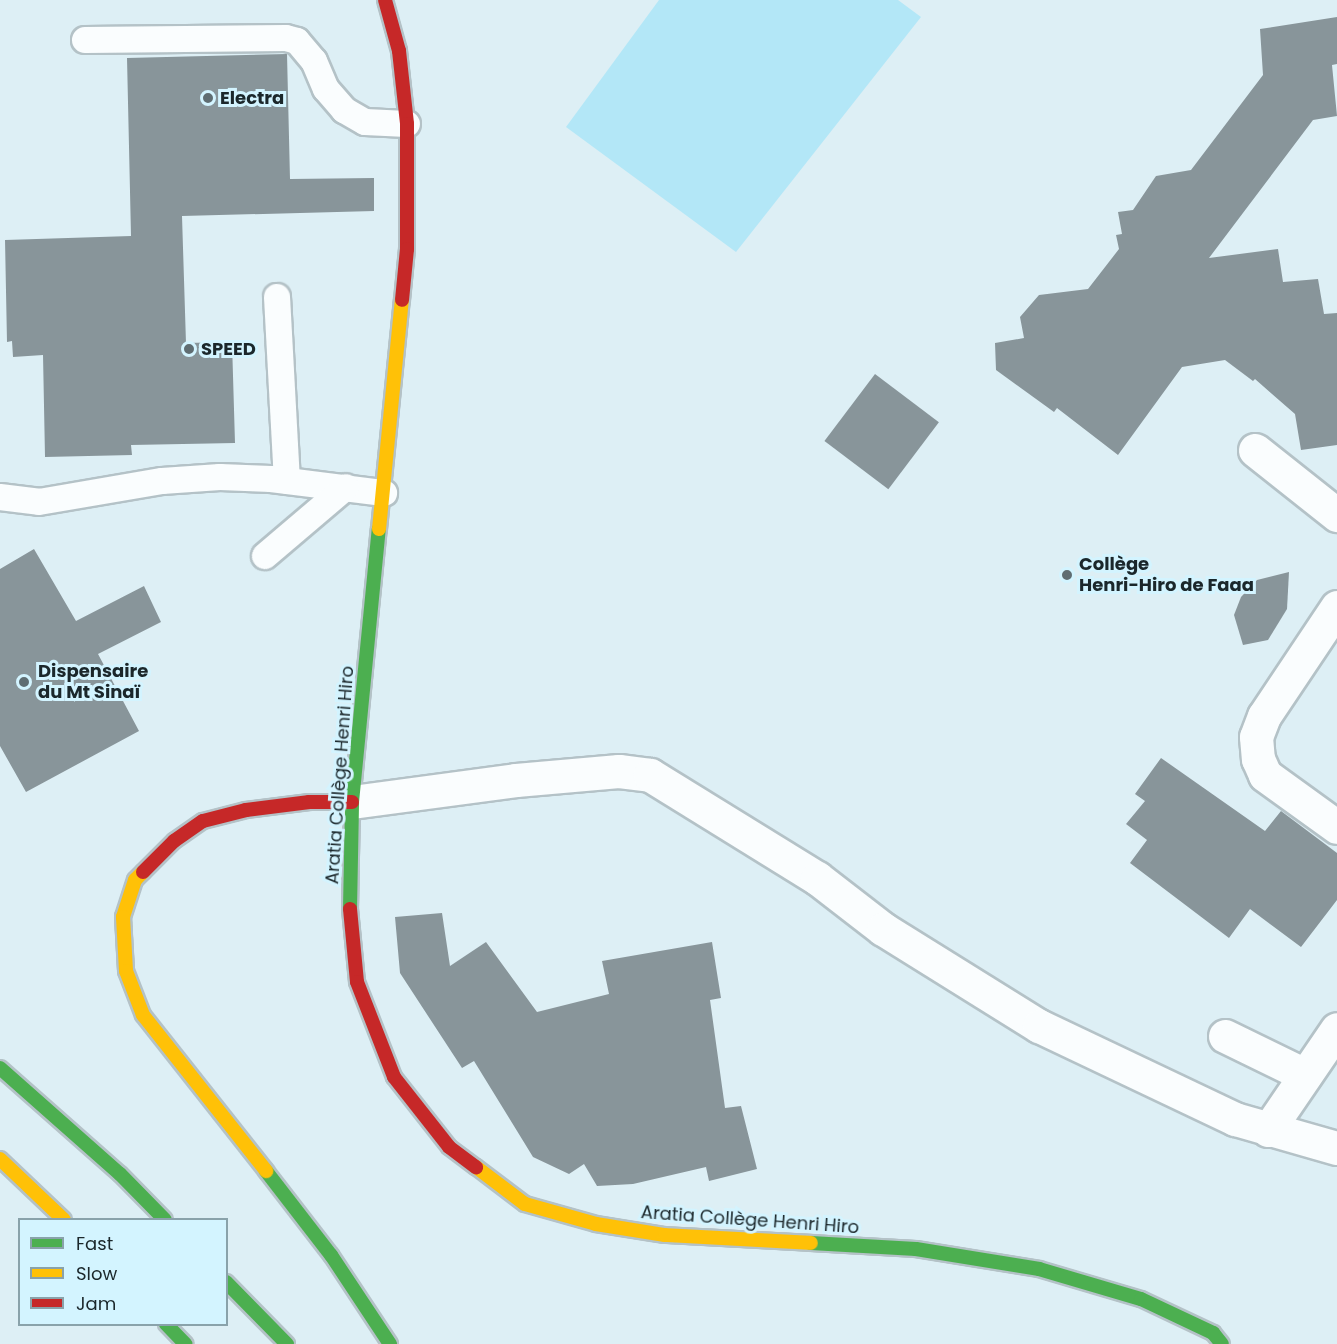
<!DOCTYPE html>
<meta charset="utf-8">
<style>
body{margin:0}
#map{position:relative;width:1337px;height:1344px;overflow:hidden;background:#ddeff5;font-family:Poppins,sans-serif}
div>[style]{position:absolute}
.green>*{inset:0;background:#b3e7f7}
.building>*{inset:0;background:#88959a;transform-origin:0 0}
.roads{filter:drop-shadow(2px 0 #b4c2c7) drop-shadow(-2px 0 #b4c2c7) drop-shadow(0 2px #b4c2c7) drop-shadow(0 -2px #b4c2c7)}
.lane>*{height:26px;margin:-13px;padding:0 13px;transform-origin:13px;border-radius:13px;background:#fafdfe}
.street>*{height:33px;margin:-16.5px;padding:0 16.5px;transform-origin:16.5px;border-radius:16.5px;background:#fafdfe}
.fast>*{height:14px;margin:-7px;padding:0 7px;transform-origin:7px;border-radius:7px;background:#4caf50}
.slow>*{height:14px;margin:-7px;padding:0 7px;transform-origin:7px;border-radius:7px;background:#ffc107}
.jam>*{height:14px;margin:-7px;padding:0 7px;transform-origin:7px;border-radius:7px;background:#c62828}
.dots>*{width:16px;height:16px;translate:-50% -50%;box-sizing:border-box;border:3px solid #d3f4ff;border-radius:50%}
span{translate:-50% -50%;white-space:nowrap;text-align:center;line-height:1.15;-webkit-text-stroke:6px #d3f4ff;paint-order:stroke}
.poi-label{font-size:18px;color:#1b272b;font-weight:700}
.left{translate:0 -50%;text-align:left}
.street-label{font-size:18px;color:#1b272b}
.legend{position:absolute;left:18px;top:1218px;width:210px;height:108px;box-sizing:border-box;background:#d3f4ff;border:2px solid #89a2aa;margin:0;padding:8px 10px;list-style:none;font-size:18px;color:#1b272b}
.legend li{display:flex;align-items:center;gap:12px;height:30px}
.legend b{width:30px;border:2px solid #89a2aa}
</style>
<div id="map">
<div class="green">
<div style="clip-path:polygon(659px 0,898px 0,921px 17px,736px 252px,566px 127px)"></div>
</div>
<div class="building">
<div style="clip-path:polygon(1337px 17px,1337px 64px,1332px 65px,1337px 116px,1313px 120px,1209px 258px,1278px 249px,1283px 282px,1318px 279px,1324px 314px,1337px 313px,1337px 445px,1301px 450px,1295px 414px,1255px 379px,1253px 381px,1225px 360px,1182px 367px,1118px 455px,1057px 408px,1054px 412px,996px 370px,995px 343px,1024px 338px,1020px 317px,1039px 295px,1088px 289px,1119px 249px,1116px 235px,1122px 234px,1118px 212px,1133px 210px,1156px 176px,1191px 170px,1263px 75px,1260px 29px)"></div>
<div style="clip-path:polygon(287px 54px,290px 179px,374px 178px,374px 211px,182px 216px,186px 343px,232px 342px,235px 443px,131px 445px,132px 455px,45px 457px,43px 355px,13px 357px,12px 341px,7px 342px,5px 240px,131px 236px,127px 58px)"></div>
<div style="left:875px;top:374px;width:80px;height:84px;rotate:37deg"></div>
<div style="clip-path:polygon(34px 549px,76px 621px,144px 586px,161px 622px,98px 654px,139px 731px,26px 792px,0 746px,0 569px)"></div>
<div style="clip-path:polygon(1289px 572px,1287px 609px,1268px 640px,1243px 645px,1234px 615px,1241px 597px,1257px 580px)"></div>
<div style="clip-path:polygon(1161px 758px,1265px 831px,1281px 811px,1337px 853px,1337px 900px,1301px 947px,1250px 909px,1229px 938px,1130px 863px,1147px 840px,1126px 824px,1145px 801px,1135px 794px)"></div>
<div style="clip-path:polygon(442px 913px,450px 966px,486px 942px,537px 1012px,609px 994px,602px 961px,712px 942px,721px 998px,710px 1000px,725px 1108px,741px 1106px,757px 1169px,709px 1181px,706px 1167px,633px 1184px,597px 1186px,584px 1164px,569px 1174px,533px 1157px,474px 1061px,462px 1068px,400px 973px,395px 917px)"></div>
</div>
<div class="roads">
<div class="lane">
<div style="left:85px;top:40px;width:201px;rotate:-0.6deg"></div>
<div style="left:286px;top:38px;width:11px;rotate:15deg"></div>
<div style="left:297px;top:41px;width:26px;rotate:50deg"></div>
<div style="left:314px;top:61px;width:30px;rotate:67deg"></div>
<div style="left:326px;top:89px;width:28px;rotate:49deg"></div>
<div style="left:344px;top:110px;width:24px;rotate:30deg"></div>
<div style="left:365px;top:122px;width:42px;rotate:2.7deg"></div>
<div style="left:277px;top:297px;width:184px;rotate:86.9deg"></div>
<div style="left:0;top:497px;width:39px;rotate:7deg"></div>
<div style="left:39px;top:502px;width:125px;rotate:-9.7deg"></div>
<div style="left:162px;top:481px;width:58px;rotate:-3.9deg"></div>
<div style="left:220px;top:477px;width:51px;rotate:2.2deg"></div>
<div style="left:271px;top:479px;width:114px;rotate:7.1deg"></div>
<div style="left:265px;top:556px;width:106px;rotate:-40.4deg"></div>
</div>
<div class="street">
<div style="left:1255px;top:450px;width:105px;rotate:38.4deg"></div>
<div style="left:1337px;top:607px;width:131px;rotate:123.8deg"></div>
<div style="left:1264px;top:716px;width:22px;rotate:111deg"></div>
<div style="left:1256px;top:737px;width:22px;rotate:85deg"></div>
<div style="left:1258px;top:759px;width:17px;rotate:66deg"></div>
<div style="left:1265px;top:775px;width:89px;rotate:35.8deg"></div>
<div style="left:352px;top:802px;width:165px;rotate:-7.6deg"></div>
<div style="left:516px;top:780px;width:103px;rotate:-5deg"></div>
<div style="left:619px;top:771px;width:31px;rotate:7deg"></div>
<div style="left:650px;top:775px;width:196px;rotate:31.7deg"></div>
<div style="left:817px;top:878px;width:83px;rotate:37.7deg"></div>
<div style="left:883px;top:929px;width:184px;rotate:31.9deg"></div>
<div style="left:1039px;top:1026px;width:217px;rotate:25.4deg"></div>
<div style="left:1235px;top:1119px;width:106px;rotate:15.9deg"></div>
<div style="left:1225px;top:1036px;width:89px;rotate:26deg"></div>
<div style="left:1268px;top:1130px;width:122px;rotate:-55.7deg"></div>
</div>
<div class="fast">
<div style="left:350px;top:909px;width:107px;rotate:-88.9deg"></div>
<div style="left:352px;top:802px;width:274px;rotate:-84.4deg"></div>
<div style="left:0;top:1068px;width:160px;rotate:41.5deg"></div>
<div style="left:120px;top:1174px;width:64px;rotate:45.6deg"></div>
<div style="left:266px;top:1171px;width:106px;rotate:52.3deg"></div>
<div style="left:331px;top:1255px;width:107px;rotate:56.5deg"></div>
<div style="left:811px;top:1243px;width:105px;rotate:3.3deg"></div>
<div style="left:916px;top:1249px;width:125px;rotate:9.2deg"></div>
<div style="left:1039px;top:1269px;width:106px;rotate:16.4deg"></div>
<div style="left:1141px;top:1299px;width:80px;rotate:25.3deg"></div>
<div style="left:1213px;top:1333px;width:14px;rotate:51deg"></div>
<div style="left:226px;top:1282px;width:87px;rotate:45.5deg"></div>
<div style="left:166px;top:1324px;width:28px;rotate:46deg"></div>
</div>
<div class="slow">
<div style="left:379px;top:529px;width:230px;rotate:-84.3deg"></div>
<div style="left:143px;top:872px;width:11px;rotate:135deg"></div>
<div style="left:135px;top:880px;width:39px;rotate:108deg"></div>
<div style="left:123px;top:917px;width:54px;rotate:86.8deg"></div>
<div style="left:126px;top:971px;width:47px;rotate:68.9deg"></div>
<div style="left:143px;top:1015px;width:199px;rotate:51.7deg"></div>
<div style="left:0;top:1159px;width:88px;rotate:43.6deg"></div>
<div style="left:476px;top:1167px;width:61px;rotate:37.1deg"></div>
<div style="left:525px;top:1204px;width:74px;rotate:15.7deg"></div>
<div style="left:596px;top:1224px;width:70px;rotate:9.1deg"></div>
<div style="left:665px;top:1235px;width:146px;rotate:3.1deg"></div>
</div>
<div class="jam">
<div style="left:385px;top:0;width:53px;rotate:74.6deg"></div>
<div style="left:399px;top:51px;width:73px;rotate:83.7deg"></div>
<div style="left:407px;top:124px;width:125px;rotate:90deg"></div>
<div style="left:407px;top:249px;width:51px;rotate:95.6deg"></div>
<div style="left:143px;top:872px;width:44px;rotate:-45deg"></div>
<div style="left:174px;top:841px;width:35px;rotate:-35deg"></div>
<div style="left:203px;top:821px;width:44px;rotate:-14.3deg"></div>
<div style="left:246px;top:810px;width:64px;rotate:-7.2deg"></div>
<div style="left:309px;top:802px;width:43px"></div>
<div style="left:350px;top:909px;width:73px;rotate:84.5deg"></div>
<div style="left:357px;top:982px;width:102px;rotate:68.7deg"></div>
<div style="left:394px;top:1077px;width:89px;rotate:51.8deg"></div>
<div style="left:449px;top:1147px;width:34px;rotate:37deg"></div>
</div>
</div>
<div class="dots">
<div style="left:208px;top:98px;background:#5f6d72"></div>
<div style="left:189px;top:349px;background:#5f6d72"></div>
<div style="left:1067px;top:575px;background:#5f6d72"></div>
<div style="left:24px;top:682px;background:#5f6d72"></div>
</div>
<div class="poi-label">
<span class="left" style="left:220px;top:98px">Electra</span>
<span class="left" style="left:201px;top:349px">SPEED</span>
<span class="left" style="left:1079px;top:575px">Collège<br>Henri-Hiro de Faaa</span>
<span class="left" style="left:38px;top:682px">Dispensaire<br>du Mt Sinaï</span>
</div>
<div class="street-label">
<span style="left:340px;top:775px;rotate:-86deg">Aratia Collège Henri Hiro</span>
<span style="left:750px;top:1220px;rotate:4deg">Aratia Collège Henri Hiro</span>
</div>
<ul class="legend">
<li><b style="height:8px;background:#4caf50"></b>Fast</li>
<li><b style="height:8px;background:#ffc107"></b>Slow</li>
<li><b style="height:8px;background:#c62828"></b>Jam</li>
</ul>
</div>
